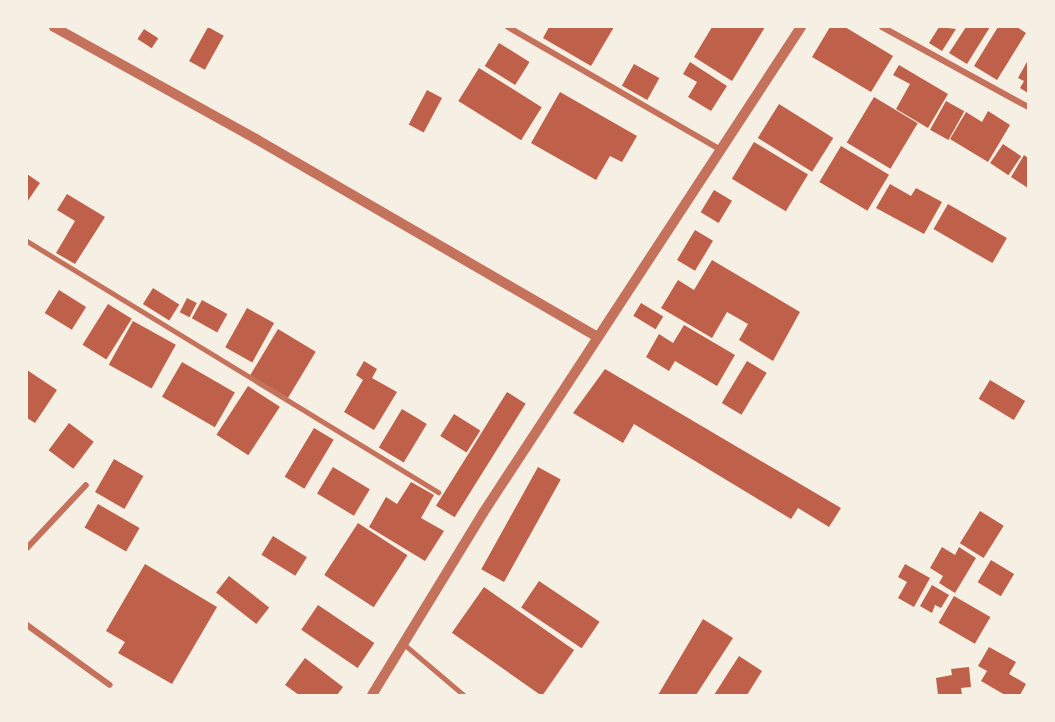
<!DOCTYPE html>
<style>
body{margin:0}
#map{position:relative;width:1055px;height:722px;overflow:hidden;background:#f6efe4;font-family:Ubuntu,sans-serif}
div>[style]{position:absolute}
.building>*{inset:0;background:#bf614a;transform-origin:0 0}
.service>*{height:4.5px;margin:-2.25px;padding:0 2.25px;transform-origin:2.25px;border-radius:2.25px;background:#c5725c}
.minor>*{height:6px;margin:-3px;padding:0 3px;transform-origin:3px;border-radius:3px;background:#c5725c}
.tertiary>*{height:10px;margin:-5px;padding:0 5px;transform-origin:5px;border-radius:5px;background:#c5725c}
span{translate:-50% -50%;white-space:nowrap;text-align:center;line-height:1.15;-webkit-text-stroke:6px #f6efe4;paint-order:stroke}
.frame{position:absolute;inset:0;border:28px solid #f6efe4;pointer-events:none}
</style>
<div id="map">
<div class="building">
<div style="left:208px;top:27px;width:18px;height:39px;rotate:29deg"></div>
<div style="clip-path:polygon(549px 27px,614px 27px,591px 66px,543px 38px)"></div>
<div style="clip-path:polygon(712px 27px,765px 27px,732px 81px,694px 57px)"></div>
<div style="clip-path:polygon(830px 27px,845px 27px,893px 56px,871px 92px,812px 57px)"></div>
<div style="clip-path:polygon(939px 27px,956px 29px,942px 51px,929px 43px)"></div>
<div style="clip-path:polygon(966px 27px,990px 27px,967px 64px,949px 53px)"></div>
<div style="clip-path:polygon(998px 27px,1017px 27px,1026px 33px,997px 80px,974px 66px)"></div>
<div style="left:144px;top:29px;width:17px;height:12px;rotate:33deg"></div>
<div style="left:499px;top:43px;width:36px;height:27px;rotate:32deg"></div>
<div style="clip-path:polygon(1028px 60px,1028px 93px,1020px 88px,1024px 81px,1018px 78px)"></div>
<div style="clip-path:polygon(690px 62px,727px 86px,711px 111px,688px 97px,697px 82px,683px 74px)"></div>
<div style="left:634px;top:64px;width:29px;height:25px;rotate:29deg"></div>
<div style="clip-path:polygon(899px 65px,948px 94px,928px 128px,896px 109px,910px 84px,893px 75px)"></div>
<div style="left:479px;top:68px;width:74px;height:39px;rotate:32deg"></div>
<div style="left:427px;top:90px;width:17px;height:39px;rotate:28deg"></div>
<div style="clip-path:polygon(560px 92px,637px 136px,622px 162px,610px 156px,596px 180px,531px 143px)"></div>
<div style="left:874px;top:97px;width:51px;height:53px;rotate:31deg"></div>
<div style="left:946px;top:101px;width:21px;height:33px;rotate:29deg"></div>
<div style="left:779px;top:104px;width:64px;height:40px;rotate:32deg"></div>
<div style="clip-path:polygon(988px 111px,1010px 125px,988px 162px,950px 139px,966px 112px,982px 122px)"></div>
<div style="left:754px;top:142px;width:63px;height:43px;rotate:31deg"></div>
<div style="left:1003px;top:144px;width:22px;height:23px;rotate:34deg"></div>
<div style="left:841px;top:146px;width:56px;height:42px;rotate:31deg"></div>
<div style="clip-path:polygon(1024px 155px,1028px 158px,1028px 188px,1011px 177px)"></div>
<div style="clip-path:polygon(27px 174px,40px 183px,27px 202px)"></div>
<div style="clip-path:polygon(890px 184px,911px 196px,916px 188px,942px 202px,924px 234px,876px 208px)"></div>
<div style="left:714px;top:190px;width:21px;height:26px;rotate:31deg"></div>
<div style="clip-path:polygon(67px 194px,105px 217px,75px 264px,56px 253px,75px 221px,57px 210px)"></div>
<div style="left:948px;top:204px;width:68px;height:29px;rotate:30deg"></div>
<div style="left:695px;top:230px;width:21px;height:35px;rotate:31deg"></div>
<div style="clip-path:polygon(712px 260px,800px 312px,773px 361px,739px 340px,748px 324px,727px 312px,712px 338px,661px 308px,678px 280px,694px 290px)"></div>
<div style="left:153px;top:288px;width:31px;height:19px;rotate:32deg"></div>
<div style="left:59px;top:290px;width:32px;height:27px;rotate:32deg"></div>
<div style="left:187px;top:298px;width:11px;height:16px;rotate:27deg"></div>
<div style="left:202px;top:300px;width:29px;height:21px;rotate:29deg"></div>
<div style="left:641px;top:303px;width:26px;height:15px;rotate:31deg"></div>
<div style="left:108px;top:304px;width:28px;height:48px;rotate:32deg"></div>
<div style="left:247px;top:308px;width:31px;height:45px;rotate:29deg"></div>
<div style="left:133px;top:321px;width:49px;height:50px;rotate:29deg"></div>
<div style="clip-path:polygon(684px 325px,735px 355px,717px 386px,675px 361px,669px 371px,646px 357px,659px 334px,673px 343px)"></div>
<div style="left:278px;top:329px;width:44px;height:54px;rotate:31deg"></div>
<div style="clip-path:polygon(364px 361px,377px 369px,372px 378px,397px 392px,374px 430px,344px 412px,363px 380px,356px 375px)"></div>
<div style="left:747px;top:361px;width:23px;height:49px;rotate:31deg"></div>
<div style="left:182px;top:362px;width:61px;height:40px;rotate:30deg"></div>
<div style="clip-path:polygon(605px 369px,841px 508px,829px 527px,798px 508px,791px 519px,634px 424px,623px 443px,573px 413px)"></div>
<div style="clip-path:polygon(27px 370px,57px 390px,35px 423px,27px 418px)"></div>
<div style="left:990px;top:380px;width:41px;height:22px;rotate:31deg"></div>
<div style="left:248px;top:386px;width:38px;height:58px;rotate:33deg"></div>
<div style="left:507px;top:392px;width:22px;height:134px;rotate:32deg"></div>
<div style="left:402px;top:409px;width:29px;height:45px;rotate:31deg"></div>
<div style="left:454px;top:414px;width:31px;height:26px;rotate:32deg"></div>
<div style="left:69px;top:423px;width:31px;height:34px;rotate:37deg"></div>
<div style="left:314px;top:428px;width:23px;height:57px;rotate:31deg"></div>
<div style="left:114px;top:459px;width:34px;height:38px;rotate:30deg"></div>
<div style="left:333px;top:467px;width:43px;height:31px;rotate:31deg"></div>
<div style="left:538px;top:467px;width:26px;height:117px;rotate:29deg"></div>
<div style="clip-path:polygon(411px 482px,434px 495px,421px 518px,444px 531px,425px 561px,369px 527px,386px 497px,397px 504px)"></div>
<div style="left:98px;top:504px;width:48px;height:27px;rotate:30deg"></div>
<div style="left:980px;top:511px;width:28px;height:38px;rotate:32deg"></div>
<div style="left:358px;top:523px;width:59px;height:62px;rotate:33deg"></div>
<div style="left:273px;top:536px;width:40px;height:22px;rotate:32deg"></div>
<div style="clip-path:polygon(942px 547px,955px 555px,959px 547px,976px 558px,955px 593px,939px 583px,943px 576px,930px 568px)"></div>
<div style="left:991px;top:560px;width:27px;height:26px;rotate:31deg"></div>
<div style="clip-path:polygon(145px 564px,217px 607px,172px 684px,118px 653px,125px 642px,106px 631px)"></div>
<div style="clip-path:polygon(905px 564px,930px 578px,914px 607px,898px 598px,907px 582px,898px 577px)"></div>
<div style="left:229px;top:576px;width:51px;height:21px;rotate:38deg"></div>
<div style="left:539px;top:581px;width:73px;height:32px;rotate:34deg"></div>
<div style="clip-path:polygon(932px 585px,949px 595px,941px 608px,935px 605px,932px 613px,920px 606px)"></div>
<div style="left:484px;top:587px;width:110px;height:56px;rotate:35deg"></div>
<div style="left:954px;top:596px;width:42px;height:31px;rotate:30deg"></div>
<div style="left:318px;top:605px;width:68px;height:30px;rotate:34deg"></div>
<div style="clip-path:polygon(703px 619px,733px 638px,696px 695px,658px 695px)"></div>
<div style="clip-path:polygon(989px 647px,1016px 662px,1009px 674px,1026px 684px,1020px 695px,1005px 695px,981px 681px,987px 671px,978px 666px)"></div>
<div style="clip-path:polygon(739px 656px,762px 671px,747px 695px,714px 695px)"></div>
<div style="clip-path:polygon(305px 658px,343px 687px,337px 695px,299px 695px,285px 685px)"></div>
<div style="clip-path:polygon(969px 667px,971px 687px,961px 688px,962px 695px,938px 695px,936px 678px,952px 675px,951px 669px)"></div>
</div>
<div class="service">
<div style="left:27px;top:241px;width:482px;rotate:31.4deg"></div>
<div style="left:405px;top:645px;width:77px;rotate:40.3deg"></div>
</div>
<div class="minor">
<div style="left:508px;top:27px;width:246px;rotate:30deg"></div>
<div style="left:882px;top:27px;width:166px;rotate:28.7deg"></div>
<div style="left:27px;top:548px;width:86px;rotate:-46.9deg"></div>
<div style="left:27px;top:625px;width:102px;rotate:35.9deg"></div>
</div>
<div class="tertiary">
<div style="left:54px;top:27px;width:231px;rotate:29deg"></div>
<div style="left:256px;top:139px;width:394px;rotate:30.1deg"></div>
<div style="left:372px;top:695px;width:213px;rotate:-58.6deg"></div>
<div style="left:483px;top:513px;width:581px;rotate:-56.8deg"></div>
</div>
<div class="frame"></div>
</div>
